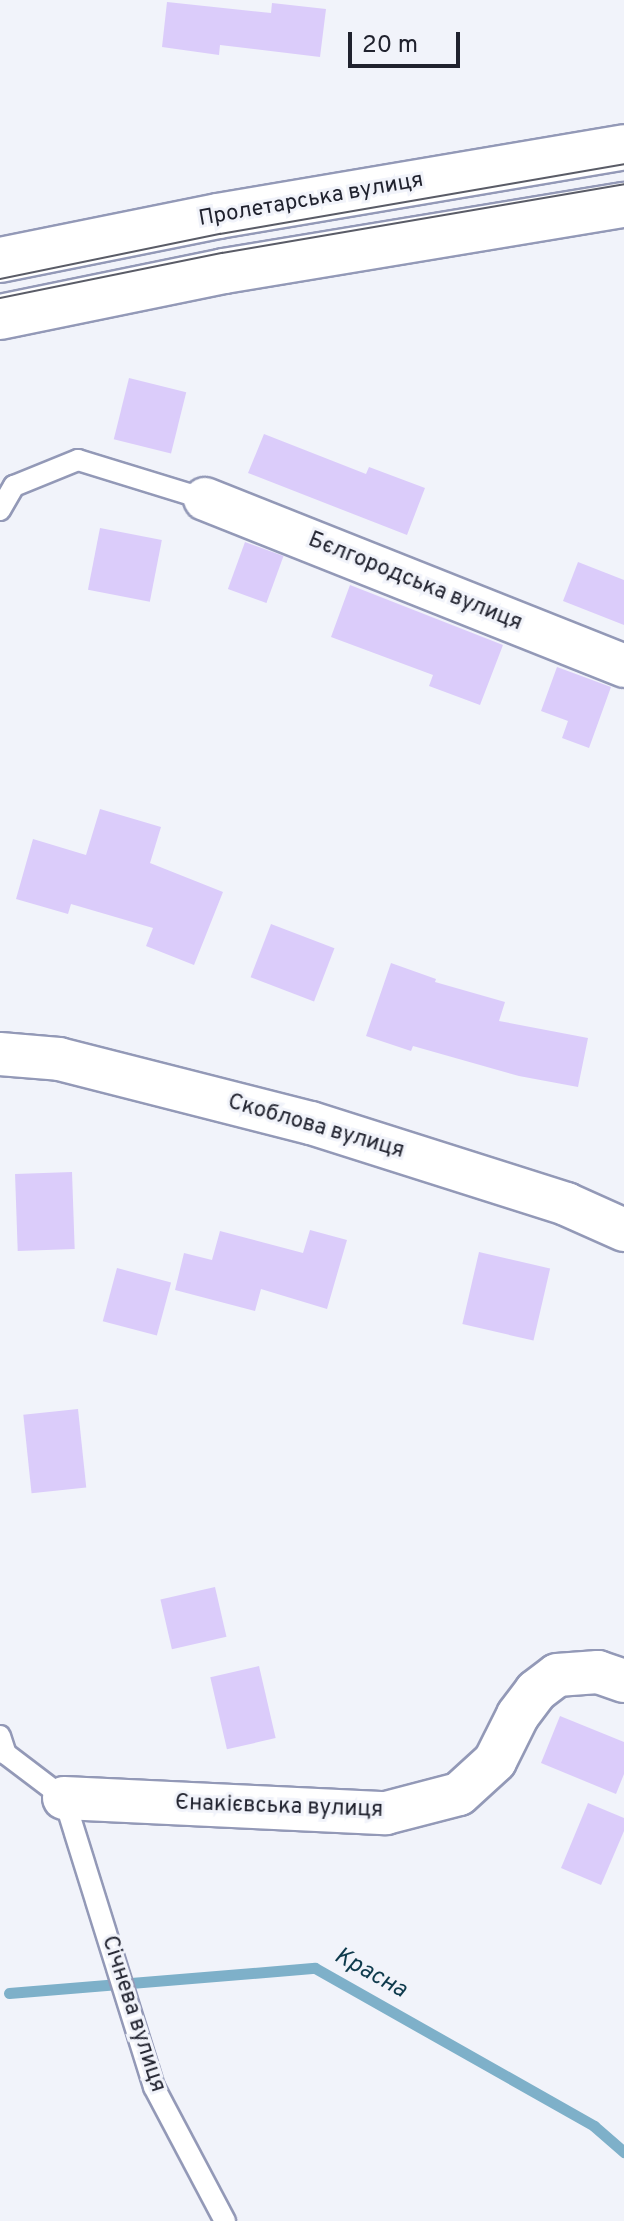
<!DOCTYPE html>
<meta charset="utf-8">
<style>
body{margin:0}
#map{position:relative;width:624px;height:2221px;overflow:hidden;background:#f1f3fa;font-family:Overpass,sans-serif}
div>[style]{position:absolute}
.stream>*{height:11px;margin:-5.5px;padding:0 5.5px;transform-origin:5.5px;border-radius:5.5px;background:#7eb0c9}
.building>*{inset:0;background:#dbccfa;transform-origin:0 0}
.roads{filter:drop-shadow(2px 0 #9399b7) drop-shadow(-2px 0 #9399b7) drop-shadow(0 2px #9399b7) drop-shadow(0 -2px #9399b7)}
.service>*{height:20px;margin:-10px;padding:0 10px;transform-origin:10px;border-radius:10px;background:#fff}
.minor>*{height:42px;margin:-21px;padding:0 21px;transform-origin:21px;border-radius:21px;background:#fff}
.secondary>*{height:44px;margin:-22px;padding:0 22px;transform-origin:22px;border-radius:22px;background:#fff}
.tram>*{height:2px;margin:-1px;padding:0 1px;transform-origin:1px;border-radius:1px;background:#5a5c67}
span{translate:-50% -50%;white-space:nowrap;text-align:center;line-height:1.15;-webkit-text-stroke:6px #f1f3fa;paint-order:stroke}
.street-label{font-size:22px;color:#20222e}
.water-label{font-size:24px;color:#0e3a4c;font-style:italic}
.scale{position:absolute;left:348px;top:32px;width:112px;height:36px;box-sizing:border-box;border:4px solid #20222e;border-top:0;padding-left:10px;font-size:24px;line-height:28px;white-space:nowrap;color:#20222e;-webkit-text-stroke:6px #f1f3fa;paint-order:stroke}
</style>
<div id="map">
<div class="stream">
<div style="left:9px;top:1993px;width:307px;rotate:-4.7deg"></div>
<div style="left:315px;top:1968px;width:321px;rotate:29.5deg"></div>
<div style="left:594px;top:2126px;width:40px;rotate:41deg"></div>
</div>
<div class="building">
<div style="clip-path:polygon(167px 2px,271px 13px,272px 3px,326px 9px,320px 57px,220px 45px,219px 55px,162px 47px)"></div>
<div style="left:129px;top:378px;width:59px;height:63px;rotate:14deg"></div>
<div style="clip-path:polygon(264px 434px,366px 474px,369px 467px,425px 488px,407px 535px,248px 473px)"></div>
<div style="left:100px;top:528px;width:63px;height:63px;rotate:11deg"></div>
<div style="left:245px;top:542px;width:41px;height:50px;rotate:20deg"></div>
<div style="clip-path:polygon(578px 562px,624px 580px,624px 625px,563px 601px)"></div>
<div style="clip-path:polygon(350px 585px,503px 645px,480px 705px,429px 686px,433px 675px,331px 637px)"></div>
<div style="clip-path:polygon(557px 667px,611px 687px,589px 748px,562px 738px,568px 721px,541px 711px)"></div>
<div style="clip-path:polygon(100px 809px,161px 827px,150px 863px,223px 892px,194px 965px,146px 946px,153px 928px,71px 904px,68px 914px,16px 899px,33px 839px,86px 855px)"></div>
<div style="left:271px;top:924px;width:68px;height:57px;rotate:21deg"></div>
<div style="clip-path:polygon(391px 963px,436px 979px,435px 982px,505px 1002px,499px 1021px,588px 1038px,578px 1087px,519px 1076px,413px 1046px,411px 1051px,366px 1036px)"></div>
<div style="left:72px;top:1172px;width:77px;height:57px;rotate:88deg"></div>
<div style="clip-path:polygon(310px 1230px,347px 1240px,327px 1309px,261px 1289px,255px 1311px,175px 1290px,184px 1253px,212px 1260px,220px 1231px,303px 1253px)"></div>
<div style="left:479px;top:1252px;width:73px;height:74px;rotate:13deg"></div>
<div style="left:117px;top:1268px;width:56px;height:55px;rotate:15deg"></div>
<div style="left:78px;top:1409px;width:79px;height:55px;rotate:84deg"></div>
<div style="left:215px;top:1587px;width:51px;height:56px;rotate:77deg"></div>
<div style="left:259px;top:1666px;width:74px;height:50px;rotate:77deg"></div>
<div style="clip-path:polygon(560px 1716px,624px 1742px,624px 1774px,616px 1794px,541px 1763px)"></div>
<div style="clip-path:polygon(588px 1803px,624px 1818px,624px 1831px,601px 1885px,561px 1868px)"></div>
</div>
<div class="roads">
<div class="service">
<div style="left:0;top:510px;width:28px;rotate:-60deg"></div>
<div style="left:14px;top:486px;width:69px;rotate:-22.1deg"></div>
<div style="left:78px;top:460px;width:133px;rotate:17.1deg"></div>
<div style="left:0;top:1736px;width:19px;rotate:72deg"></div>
<div style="left:6px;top:1754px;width:73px;rotate:37.2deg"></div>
<div style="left:64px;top:1798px;width:303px;rotate:72.7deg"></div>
<div style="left:154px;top:2087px;width:152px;rotate:62.1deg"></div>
</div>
<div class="minor">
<div style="left:205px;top:499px;width:451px;rotate:21.7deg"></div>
<div style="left:0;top:1054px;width:59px;rotate:4.8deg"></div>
<div style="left:59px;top:1059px;width:260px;rotate:14.3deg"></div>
<div style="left:311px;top:1123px;width:268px;rotate:17.6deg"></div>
<div style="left:566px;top:1204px;width:64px;rotate:24.1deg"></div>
<div style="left:64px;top:1798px;width:322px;rotate:2.7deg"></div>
<div style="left:386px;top:1813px;width:75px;rotate:-14.6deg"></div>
<div style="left:459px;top:1794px;width:49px;rotate:-42.5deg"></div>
<div style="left:495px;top:1761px;width:51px;rotate:-63.4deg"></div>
<div style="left:518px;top:1715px;width:30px;rotate:-53deg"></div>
<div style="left:536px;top:1691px;width:26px;rotate:-37deg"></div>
<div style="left:557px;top:1675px;width:41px;rotate:-4.2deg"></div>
<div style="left:598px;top:1672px;width:28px;rotate:19deg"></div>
</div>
<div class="secondary">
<div style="left:0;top:260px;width:222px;rotate:-11.4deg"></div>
<div style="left:218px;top:216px;width:412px;rotate:-9.6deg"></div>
<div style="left:0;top:317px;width:229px;rotate:-11.6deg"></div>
<div style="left:224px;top:271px;width:405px;rotate:-9.4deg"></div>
</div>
</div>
<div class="tram">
<div style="left:0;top:279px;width:225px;rotate:-11.6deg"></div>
<div style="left:220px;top:234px;width:410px;rotate:-9.8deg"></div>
<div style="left:0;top:298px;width:227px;rotate:-11.5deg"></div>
<div style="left:222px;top:253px;width:408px;rotate:-9.7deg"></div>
</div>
<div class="street-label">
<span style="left:311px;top:200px;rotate:-10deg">Пролетарська вулиця</span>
<span style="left:415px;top:582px;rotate:22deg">Бєлгородська вулиця</span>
<span style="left:316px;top:1127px;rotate:16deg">Скоблова вулиця</span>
<span style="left:279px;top:1807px;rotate:2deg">Єнакієвська вулиця</span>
<span style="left:133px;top:2014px;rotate:72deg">Січнева вулиця</span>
</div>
<div class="water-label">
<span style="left:370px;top:1974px;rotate:29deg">Красна</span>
</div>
<div class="scale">20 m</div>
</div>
